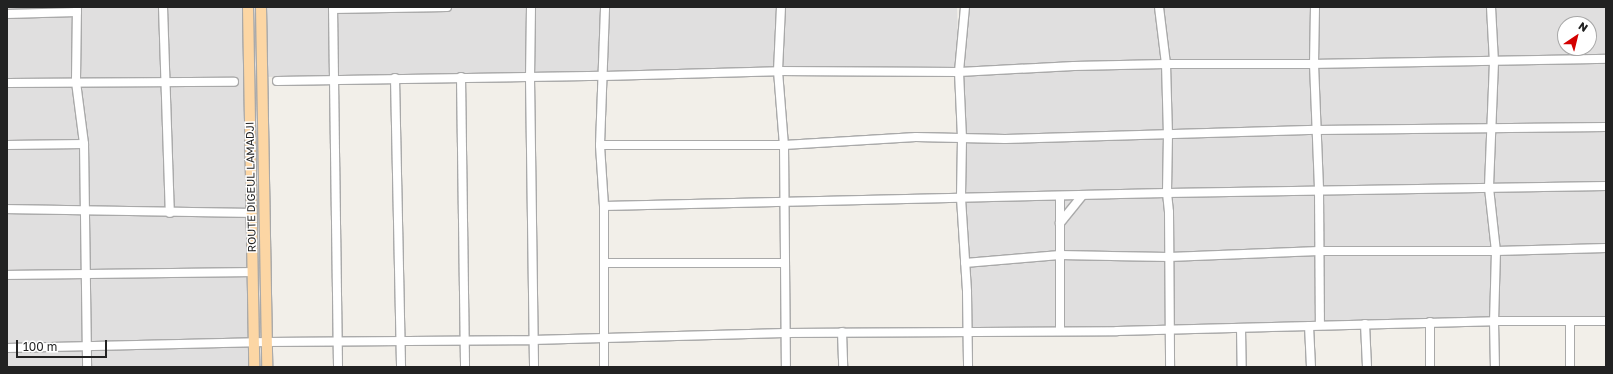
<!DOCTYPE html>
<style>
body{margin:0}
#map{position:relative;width:1613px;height:374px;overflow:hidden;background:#f2efe9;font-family:"Golos Text",sans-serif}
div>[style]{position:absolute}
.residential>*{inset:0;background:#e0dfdf}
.roads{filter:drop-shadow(1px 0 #a9a9a9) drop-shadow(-1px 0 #a9a9a9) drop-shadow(0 1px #a9a9a9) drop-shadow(0 -1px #a9a9a9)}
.minor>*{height:8px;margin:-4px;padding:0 4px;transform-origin:4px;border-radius:4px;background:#fff}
.major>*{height:10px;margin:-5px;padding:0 5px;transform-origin:5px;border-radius:5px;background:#fcd6a4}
span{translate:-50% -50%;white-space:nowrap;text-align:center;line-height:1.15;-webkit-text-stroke:3px #fff;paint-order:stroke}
.street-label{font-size:11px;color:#222}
.frame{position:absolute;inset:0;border:8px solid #222;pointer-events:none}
.north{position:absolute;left:1557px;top:16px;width:40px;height:40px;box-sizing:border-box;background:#fff;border:1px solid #a7a7a7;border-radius:50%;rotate:35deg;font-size:11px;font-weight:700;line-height:16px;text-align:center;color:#222}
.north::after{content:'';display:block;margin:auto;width:14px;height:18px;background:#d40000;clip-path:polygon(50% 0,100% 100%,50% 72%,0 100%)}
.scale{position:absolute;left:16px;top:340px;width:91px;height:18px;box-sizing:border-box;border:2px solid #222;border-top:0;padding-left:5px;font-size:12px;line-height:14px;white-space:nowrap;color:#222;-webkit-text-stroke:3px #fff;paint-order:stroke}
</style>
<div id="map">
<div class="residential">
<div style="clip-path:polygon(7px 7px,957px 7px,959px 71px,259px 77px,263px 367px,7px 367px)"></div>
<div style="clip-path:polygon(evenodd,960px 7px,1606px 7px,1606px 316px,1090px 329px,971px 328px,960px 7px,1565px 24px,1589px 24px,1589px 48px,1565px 48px,1565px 24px)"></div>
</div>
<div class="roads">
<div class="minor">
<div style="left:77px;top:7px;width:75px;rotate:90.8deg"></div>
<div style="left:76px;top:82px;width:63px;rotate:82.6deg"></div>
<div style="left:84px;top:144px;width:223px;rotate:89.2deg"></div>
<div style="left:163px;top:7px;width:206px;rotate:88.1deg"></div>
<div style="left:333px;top:7px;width:360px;rotate:89.2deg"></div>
<div style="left:531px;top:7px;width:71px;rotate:90.8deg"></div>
<div style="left:530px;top:78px;width:289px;rotate:89.2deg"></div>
<div style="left:781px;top:7px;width:64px;rotate:92.7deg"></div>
<div style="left:778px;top:71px;width:74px;rotate:85.4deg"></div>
<div style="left:784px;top:145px;width:222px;rotate:89.5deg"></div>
<div style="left:965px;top:7px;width:65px;rotate:95.3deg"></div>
<div style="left:959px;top:72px;width:67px;rotate:87.4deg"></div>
<div style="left:962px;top:139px;width:59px;rotate:91deg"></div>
<div style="left:961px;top:198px;width:94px;rotate:86.3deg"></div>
<div style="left:967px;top:292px;width:75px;rotate:89.2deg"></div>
<div style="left:1159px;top:7px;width:57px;rotate:83deg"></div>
<div style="left:1166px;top:64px;width:70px;rotate:88.4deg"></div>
<div style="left:1168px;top:134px;width:59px;rotate:91deg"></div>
<div style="left:1167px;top:193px;width:19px;rotate:84deg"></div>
<div style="left:1169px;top:212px;width:155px;rotate:89.6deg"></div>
<div style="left:1315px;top:7px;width:57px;rotate:91deg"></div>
<div style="left:1314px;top:64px;width:127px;rotate:87.7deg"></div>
<div style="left:1319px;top:191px;width:134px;rotate:89.6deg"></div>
<div style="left:1491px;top:7px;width:55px;rotate:86.9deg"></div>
<div style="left:1494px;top:62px;width:126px;rotate:92.3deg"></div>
<div style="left:1489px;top:188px;width:63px;rotate:83.7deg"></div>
<div style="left:1496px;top:251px;width:70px;rotate:91.6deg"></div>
<div style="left:1494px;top:321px;width:46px;rotate:88.8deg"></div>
<div style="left:333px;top:9px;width:114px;rotate:-1deg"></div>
<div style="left:7px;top:14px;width:70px;rotate:-1.6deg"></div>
<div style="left:461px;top:77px;width:290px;rotate:89.2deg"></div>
<div style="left:395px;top:78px;width:289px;rotate:88.8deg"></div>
<div style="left:277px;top:81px;width:327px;rotate:-0.9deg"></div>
<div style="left:604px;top:76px;width:174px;rotate:-1.6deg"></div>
<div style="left:778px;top:71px;width:181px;rotate:0.3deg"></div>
<div style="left:959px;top:72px;width:115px;rotate:-3deg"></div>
<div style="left:1074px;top:66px;width:92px;rotate:-1.2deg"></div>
<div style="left:1166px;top:64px;width:148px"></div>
<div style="left:1314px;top:64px;width:292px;rotate:-1deg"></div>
<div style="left:7px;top:83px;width:227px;rotate:-0.3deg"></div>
<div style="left:7px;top:145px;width:77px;rotate:-0.7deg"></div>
<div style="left:600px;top:145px;width:184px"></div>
<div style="left:784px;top:145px;width:132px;rotate:-3.5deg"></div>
<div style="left:916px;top:137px;width:89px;rotate:1.3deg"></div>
<div style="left:1005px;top:139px;width:312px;rotate:-1.7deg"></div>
<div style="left:1317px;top:130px;width:289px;rotate:-0.6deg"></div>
<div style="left:1060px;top:196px;width:135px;rotate:90deg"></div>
<div style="left:604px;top:206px;width:563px;rotate:-1.32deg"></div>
<div style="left:1167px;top:193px;width:439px;rotate:-0.9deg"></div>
<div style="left:7px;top:209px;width:244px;rotate:0.9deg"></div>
<div style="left:1060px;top:223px;width:35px;rotate:-51deg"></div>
<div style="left:604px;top:263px;width:181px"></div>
<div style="left:965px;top:263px;width:95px;rotate:-4.8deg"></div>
<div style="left:1060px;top:255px;width:109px;rotate:1.1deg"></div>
<div style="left:1169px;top:257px;width:150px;rotate:-2.3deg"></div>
<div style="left:1319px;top:251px;width:177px"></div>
<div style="left:1496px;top:251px;width:110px;rotate:-1.6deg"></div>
<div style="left:7px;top:275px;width:245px;rotate:-0.7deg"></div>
<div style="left:1365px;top:324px;width:43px;rotate:87.3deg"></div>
<div style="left:1309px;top:326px;width:41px;rotate:87.2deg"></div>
<div style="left:1241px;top:328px;width:39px;rotate:89deg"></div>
<div style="left:842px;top:332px;width:35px;rotate:88deg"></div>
<div style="left:7px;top:348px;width:259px;rotate:-1.3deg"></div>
<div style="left:266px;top:342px;width:266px;rotate:-0.4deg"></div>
<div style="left:532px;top:340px;width:253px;rotate:-1.6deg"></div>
<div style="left:785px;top:333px;width:332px;rotate:-0.3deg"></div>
<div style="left:1117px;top:331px;width:377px;rotate:-1.5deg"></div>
<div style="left:1494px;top:321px;width:112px"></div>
<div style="left:604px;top:367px;width:161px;rotate:-90deg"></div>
<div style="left:604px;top:206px;width:61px;rotate:-93.8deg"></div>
<div style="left:600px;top:145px;width:138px;rotate:-87.9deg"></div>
<div style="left:1430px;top:367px;width:45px;rotate:-90deg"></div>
<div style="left:1570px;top:367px;width:45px;rotate:-90deg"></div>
</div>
<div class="major">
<div style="left:248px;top:7px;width:360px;rotate:89deg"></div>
<div style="left:261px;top:7px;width:360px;rotate:89deg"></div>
</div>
</div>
<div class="street-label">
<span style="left:251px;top:187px;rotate:-91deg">ROUTE DIGEUL LAMADJI</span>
</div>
<div class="frame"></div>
<div class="north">N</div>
<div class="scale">100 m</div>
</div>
